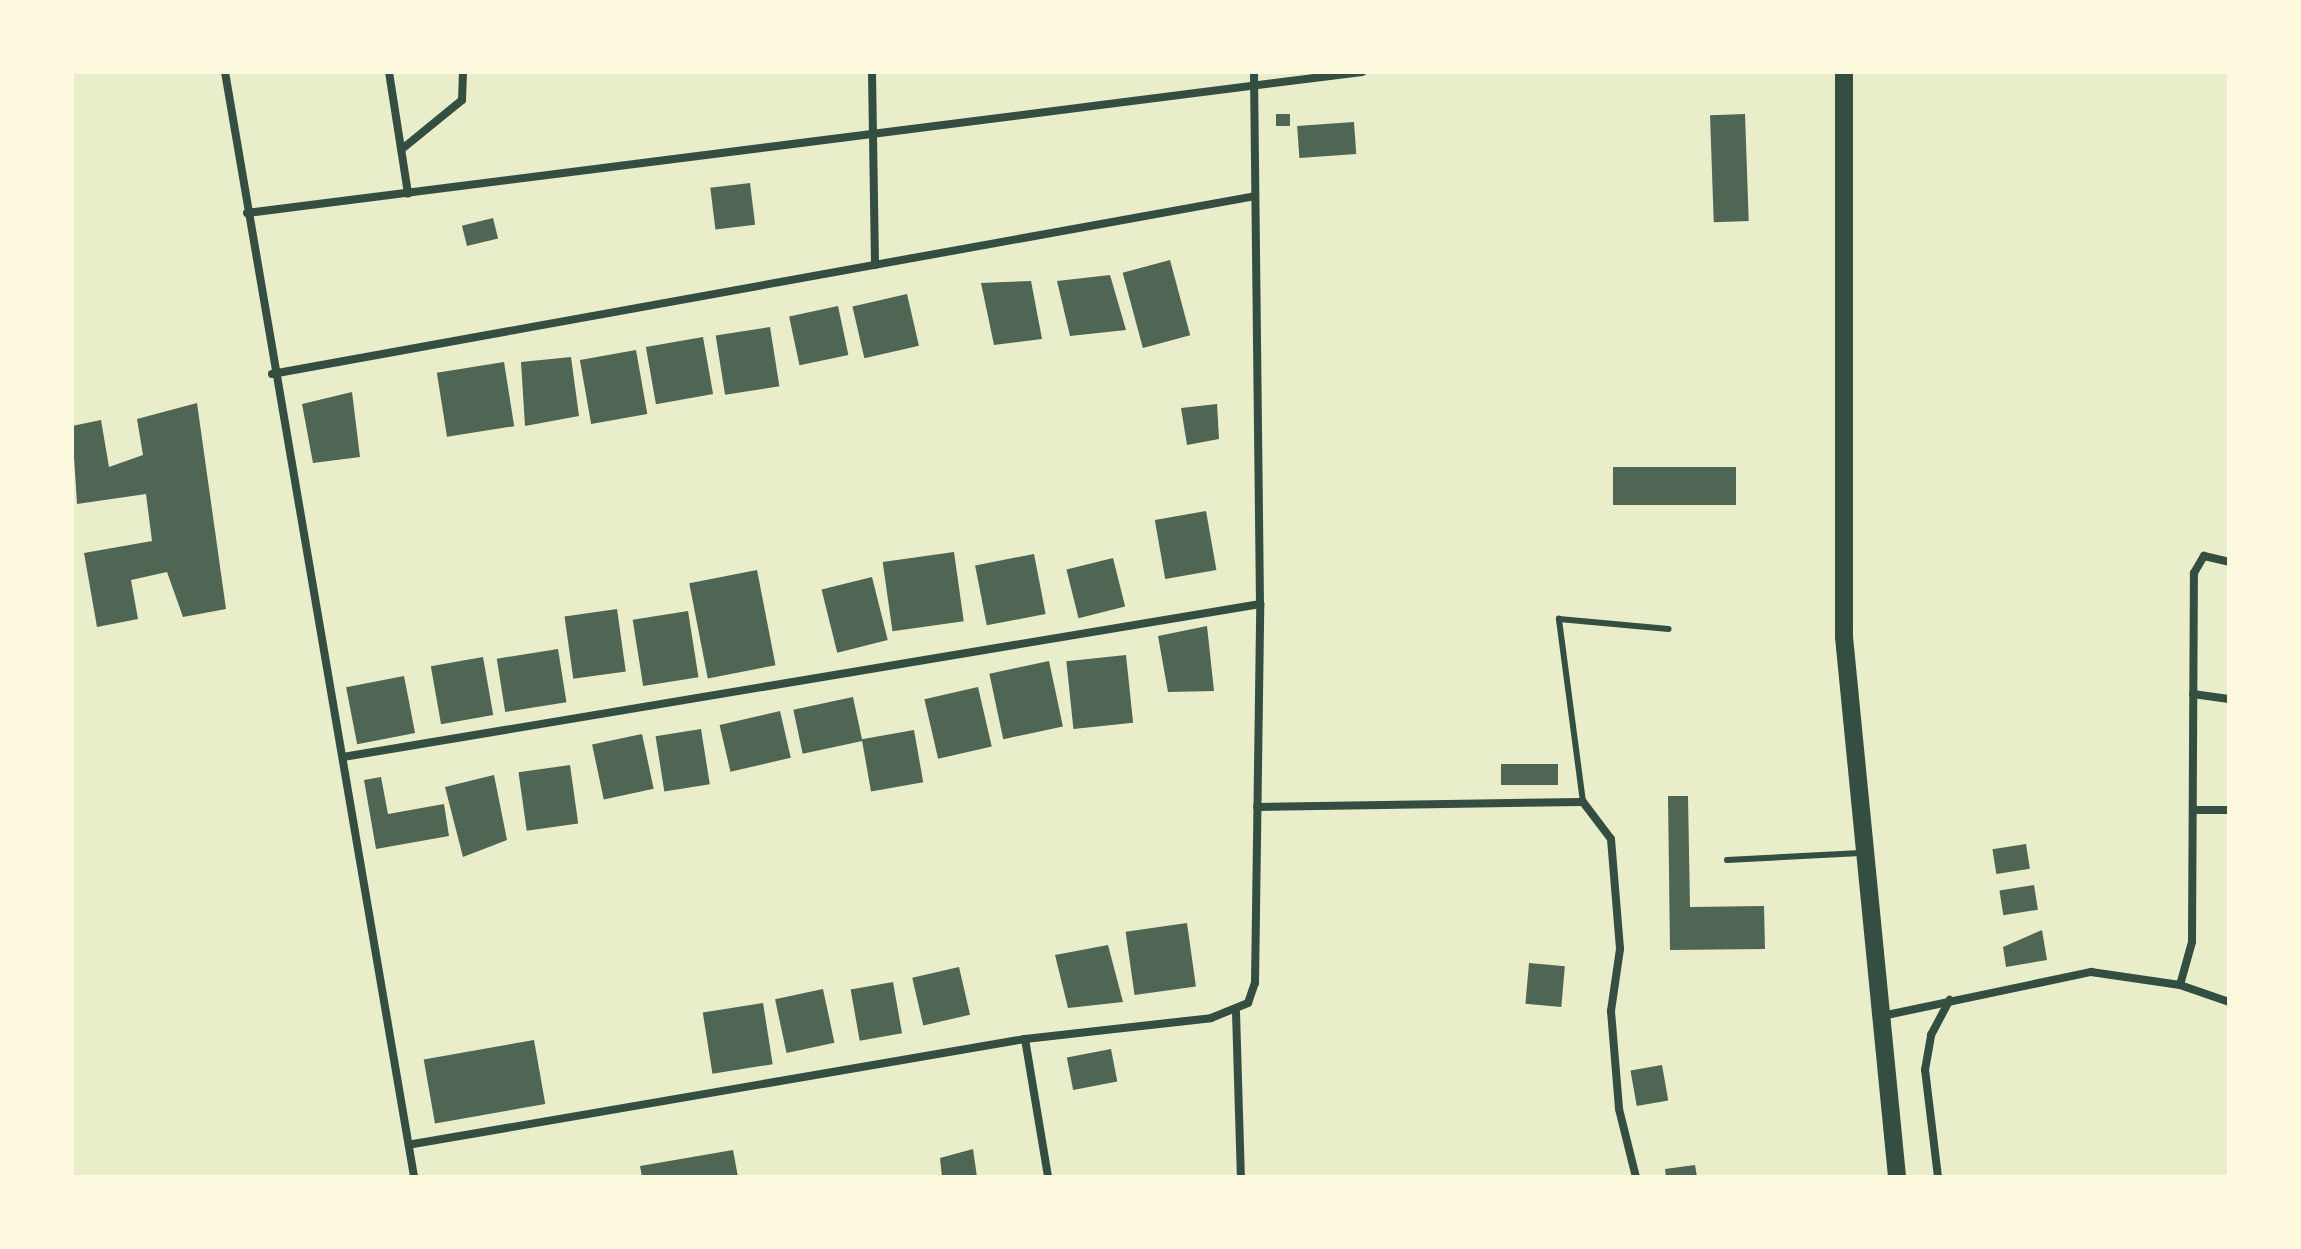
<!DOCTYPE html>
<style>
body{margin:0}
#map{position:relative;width:2301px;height:1249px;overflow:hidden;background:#e9edc9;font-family:"Sofia Sans Condensed",sans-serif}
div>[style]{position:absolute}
.building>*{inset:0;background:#4f6655;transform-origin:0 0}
.service>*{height:6px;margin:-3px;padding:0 3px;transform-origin:3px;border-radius:3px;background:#344e41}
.minor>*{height:8px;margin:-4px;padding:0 4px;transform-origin:4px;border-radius:4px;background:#344e41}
.trunk>*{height:18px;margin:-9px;padding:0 9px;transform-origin:9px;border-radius:9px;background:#344e41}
span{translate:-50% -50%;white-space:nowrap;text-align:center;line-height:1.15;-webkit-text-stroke:7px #fefae0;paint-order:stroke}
.frame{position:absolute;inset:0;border:74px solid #fefae0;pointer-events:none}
</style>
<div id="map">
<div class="building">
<div style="left:1276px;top:114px;width:14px;height:12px"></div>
<div style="left:1745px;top:114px;width:107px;height:35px;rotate:88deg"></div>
<div style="left:1354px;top:122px;width:32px;height:57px;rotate:86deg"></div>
<div style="left:750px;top:183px;width:42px;height:40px;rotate:83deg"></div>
<div style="left:493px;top:218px;width:21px;height:32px;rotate:76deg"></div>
<div style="left:1170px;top:260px;width:78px;height:49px;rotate:75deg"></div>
<div style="clip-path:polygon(1110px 275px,1126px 330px,1070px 336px,1057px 281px)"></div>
<div style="clip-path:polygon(1031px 281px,1042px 339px,994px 345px,981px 283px)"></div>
<div style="left:907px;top:294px;width:53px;height:56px;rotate:77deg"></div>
<div style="left:838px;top:306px;width:50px;height:50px;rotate:78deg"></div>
<div style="left:770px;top:327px;width:60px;height:55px;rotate:81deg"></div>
<div style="left:703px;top:337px;width:58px;height:58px;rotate:80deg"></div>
<div style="left:636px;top:350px;width:65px;height:57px;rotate:80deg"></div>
<div style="clip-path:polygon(571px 357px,579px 416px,525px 426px,521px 362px)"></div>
<div style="left:504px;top:362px;width:65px;height:68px;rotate:81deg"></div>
<div style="clip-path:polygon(352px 392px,360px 457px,313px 463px,302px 404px)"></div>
<div style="clip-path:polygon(197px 403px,226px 609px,183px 617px,167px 572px,131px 580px,138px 619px,97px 627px,84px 553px,152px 541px,146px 494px,77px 504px,72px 426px,101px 420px,109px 467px,143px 455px,137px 419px)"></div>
<div style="clip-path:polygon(1217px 404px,1219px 439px,1187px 445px,1181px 408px)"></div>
<div style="left:1613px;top:467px;width:123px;height:38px"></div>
<div style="left:1206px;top:511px;width:60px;height:52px;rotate:80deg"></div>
<div style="left:954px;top:552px;width:70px;height:72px;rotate:82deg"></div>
<div style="left:1034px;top:554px;width:61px;height:60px;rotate:79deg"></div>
<div style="left:1113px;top:558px;width:50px;height:48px;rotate:76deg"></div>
<div style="left:757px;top:570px;width:97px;height:69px;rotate:79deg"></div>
<div style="left:872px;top:577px;width:65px;height:52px;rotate:76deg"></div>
<div style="left:617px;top:609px;width:63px;height:53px;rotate:82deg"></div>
<div style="left:688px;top:611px;width:67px;height:56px;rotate:81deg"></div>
<div style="clip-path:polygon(1207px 626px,1214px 691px,1168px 692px,1158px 636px)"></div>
<div style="left:558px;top:649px;width:54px;height:62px;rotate:81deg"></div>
<div style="left:1126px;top:655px;width:68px;height:60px;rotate:84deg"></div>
<div style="left:483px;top:657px;width:59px;height:53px;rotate:80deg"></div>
<div style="left:1049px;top:661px;width:67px;height:61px;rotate:78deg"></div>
<div style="left:404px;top:676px;width:58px;height:59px;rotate:79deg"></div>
<div style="left:978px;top:687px;width:61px;height:55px;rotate:77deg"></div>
<div style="left:853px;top:697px;width:45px;height:61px;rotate:78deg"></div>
<div style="left:780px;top:711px;width:48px;height:62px;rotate:77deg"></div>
<div style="left:701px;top:729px;width:56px;height:46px;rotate:81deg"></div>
<div style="left:914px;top:730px;width:53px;height:53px;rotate:80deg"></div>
<div style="left:642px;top:734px;width:56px;height:51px;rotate:78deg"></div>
<div style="left:1558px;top:764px;width:21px;height:57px;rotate:90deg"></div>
<div style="left:570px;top:765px;width:59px;height:52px;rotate:82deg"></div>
<div style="clip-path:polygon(494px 775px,507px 840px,463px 857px,445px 787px)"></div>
<div style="clip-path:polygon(381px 777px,388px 814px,444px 804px,449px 836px,376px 849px,364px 780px)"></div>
<div style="clip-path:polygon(1668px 796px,1688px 796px,1690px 907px,1764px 906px,1765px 949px,1670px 950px)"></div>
<div style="left:2026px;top:844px;width:25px;height:34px;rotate:81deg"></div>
<div style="left:2034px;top:885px;width:25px;height:35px;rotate:81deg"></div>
<div style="left:1187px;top:923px;width:64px;height:62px;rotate:82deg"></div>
<div style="clip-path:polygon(2042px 930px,2047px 960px,2006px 967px,2003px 947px)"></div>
<div style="clip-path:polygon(1108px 945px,1123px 1002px,1068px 1008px,1055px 955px)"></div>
<div style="left:1529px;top:963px;width:36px;height:41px;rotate:5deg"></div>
<div style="left:959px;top:967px;width:49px;height:48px;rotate:77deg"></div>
<div style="left:893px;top:982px;width:52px;height:43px;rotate:80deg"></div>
<div style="left:823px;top:989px;width:55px;height:49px;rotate:78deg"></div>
<div style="left:763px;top:1003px;width:62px;height:61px;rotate:81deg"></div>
<div style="left:534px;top:1040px;width:65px;height:112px;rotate:80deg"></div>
<div style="left:1111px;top:1049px;width:33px;height:45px;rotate:79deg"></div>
<div style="left:1662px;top:1065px;width:36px;height:32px;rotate:80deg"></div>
<div style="clip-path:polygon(973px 1149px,977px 1177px,942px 1177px,940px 1158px)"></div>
<div style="clip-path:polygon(733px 1150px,738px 1177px,642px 1177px,640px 1166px)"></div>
<div style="clip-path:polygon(1695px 1165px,1697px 1177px,1666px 1177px,1665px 1169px)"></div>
</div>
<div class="service">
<div style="left:1583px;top:802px;width:185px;rotate:-97.5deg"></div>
<div style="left:1559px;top:619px;width:110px;rotate:5.2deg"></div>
<div style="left:1727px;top:860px;width:134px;rotate:-3deg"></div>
</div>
<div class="minor">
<div style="left:225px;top:72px;width:1121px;rotate:80.29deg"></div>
<div style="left:389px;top:72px;width:123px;rotate:81.1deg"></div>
<div style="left:872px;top:72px;width:193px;rotate:89.1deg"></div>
<div style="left:402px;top:149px;width:77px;rotate:-39.2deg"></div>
<div style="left:462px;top:100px;width:28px;rotate:-88deg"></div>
<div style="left:247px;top:213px;width:1124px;rotate:-7.21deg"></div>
<div style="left:272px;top:374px;width:999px;rotate:-10.26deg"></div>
<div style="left:2193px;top:694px;width:36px;rotate:8deg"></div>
<div style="left:343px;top:757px;width:930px;rotate:-9.47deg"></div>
<div style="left:1257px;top:807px;width:326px;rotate:-0.9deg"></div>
<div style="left:1583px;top:802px;width:46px;rotate:52.9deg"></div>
<div style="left:1611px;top:839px;width:110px;rotate:85.3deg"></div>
<div style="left:1620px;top:949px;width:63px;rotate:98.3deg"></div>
<div style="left:1611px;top:1011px;width:98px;rotate:85.3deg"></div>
<div style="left:1619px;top:1109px;width:70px;rotate:76deg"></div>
<div style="left:2195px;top:810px;width:34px"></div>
<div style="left:2180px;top:985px;width:45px;rotate:-74.4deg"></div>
<div style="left:2192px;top:942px;width:369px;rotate:-89.7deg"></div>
<div style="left:2194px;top:573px;width:20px;rotate:-60deg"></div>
<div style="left:2204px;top:556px;width:26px;rotate:13deg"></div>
<div style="left:1236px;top:1012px;width:165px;rotate:88.3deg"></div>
<div style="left:1882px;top:1016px;width:214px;rotate:-11.9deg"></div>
<div style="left:2091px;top:972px;width:90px;rotate:8.3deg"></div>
<div style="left:2180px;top:985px;width:52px;rotate:19.1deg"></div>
<div style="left:1025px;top:1039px;width:140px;rotate:80.5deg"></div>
<div style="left:413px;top:1144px;width:621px;rotate:-9.74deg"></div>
<div style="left:1025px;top:1039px;width:187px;rotate:-6.4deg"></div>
<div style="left:1211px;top:1018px;width:40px;rotate:-22deg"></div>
<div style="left:1248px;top:1003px;width:21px;rotate:-71deg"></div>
<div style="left:1255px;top:983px;width:379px;rotate:-89.2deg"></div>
<div style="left:1260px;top:604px;width:532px;rotate:-90.65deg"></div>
<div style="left:1938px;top:1177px;width:108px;rotate:-96.9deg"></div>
<div style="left:1925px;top:1070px;width:36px;rotate:-80deg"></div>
<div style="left:1931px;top:1035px;width:40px;rotate:-62deg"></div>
</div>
<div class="trunk">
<div style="left:1844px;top:72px;width:565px;rotate:90deg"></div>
<div style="left:1844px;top:637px;width:543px;rotate:84.39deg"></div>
</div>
<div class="frame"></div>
</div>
